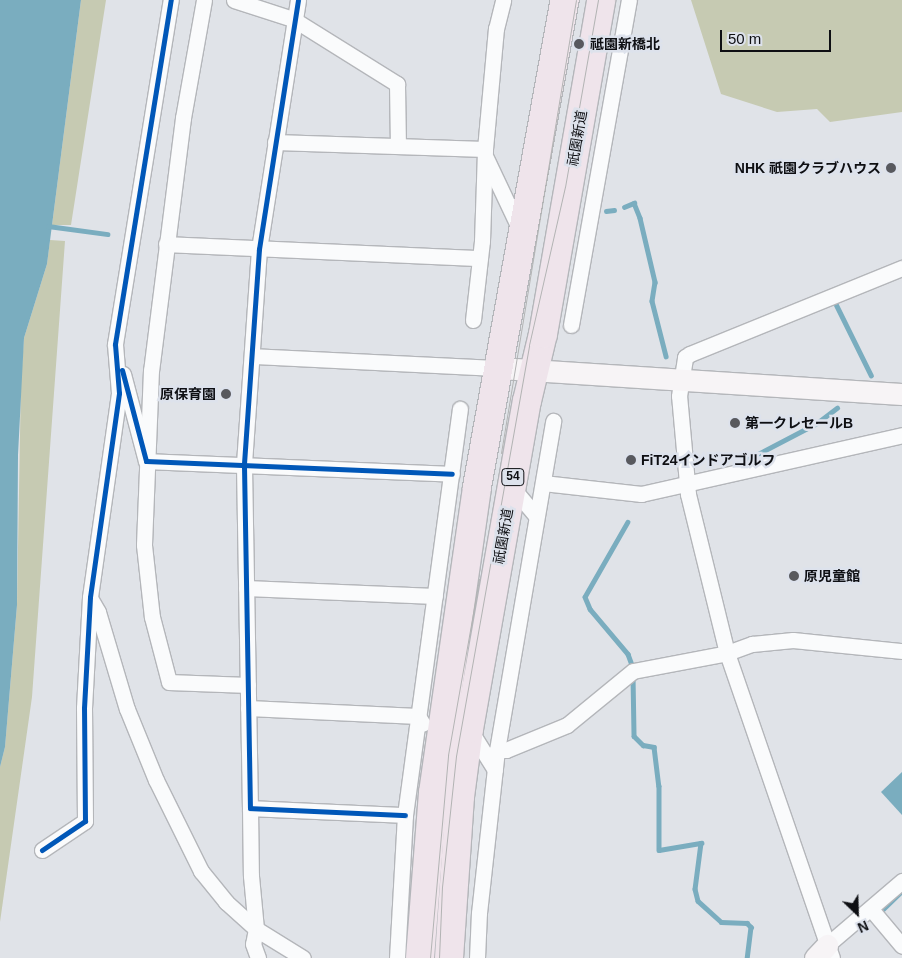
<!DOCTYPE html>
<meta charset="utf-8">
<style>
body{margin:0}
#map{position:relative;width:902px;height:958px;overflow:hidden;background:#e0e3e8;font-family:Helvetica,"Noto Sans JP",sans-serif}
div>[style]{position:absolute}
.green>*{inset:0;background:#c6cab2}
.water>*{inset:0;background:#7aadbf}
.stream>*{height:4.5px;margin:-2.25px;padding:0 2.25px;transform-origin:2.25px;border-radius:2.25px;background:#7aadbf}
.roads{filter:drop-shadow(1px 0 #b4b6ba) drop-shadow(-1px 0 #b4b6ba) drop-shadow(0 1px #b4b6ba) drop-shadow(0 -1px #b4b6ba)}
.street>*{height:15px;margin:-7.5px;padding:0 7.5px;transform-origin:7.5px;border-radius:7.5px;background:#fafbfc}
.secondary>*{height:21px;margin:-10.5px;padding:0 10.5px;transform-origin:10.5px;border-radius:10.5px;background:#f7f4f6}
.highway>*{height:28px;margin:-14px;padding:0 14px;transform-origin:14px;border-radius:14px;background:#efe4eb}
.tram>*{height:1px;margin:-0.5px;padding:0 0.5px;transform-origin:0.5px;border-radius:0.5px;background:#b2b3b3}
.cycleway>*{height:5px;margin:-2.5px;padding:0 2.5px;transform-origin:2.5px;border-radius:2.5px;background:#0057b8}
.dots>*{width:14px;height:14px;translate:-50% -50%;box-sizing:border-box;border:2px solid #dde2ec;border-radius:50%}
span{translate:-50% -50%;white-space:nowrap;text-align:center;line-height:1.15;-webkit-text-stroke:5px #dde2ec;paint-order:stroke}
.shield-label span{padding:1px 4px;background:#dde2ec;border:1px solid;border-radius:4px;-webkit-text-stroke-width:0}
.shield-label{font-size:12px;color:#0e0f13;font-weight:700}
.poi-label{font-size:14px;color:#0e0f13;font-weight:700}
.left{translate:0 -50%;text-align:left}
.right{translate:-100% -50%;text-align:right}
.street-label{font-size:14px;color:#0e0f13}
.north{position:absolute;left:832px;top:888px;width:50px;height:50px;-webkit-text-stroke:4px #dde2ec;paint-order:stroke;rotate:156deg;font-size:14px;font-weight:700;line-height:20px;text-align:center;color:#0e0f13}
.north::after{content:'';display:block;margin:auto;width:18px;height:22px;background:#0e0f13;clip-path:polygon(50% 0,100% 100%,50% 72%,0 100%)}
.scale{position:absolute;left:720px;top:30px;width:111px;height:22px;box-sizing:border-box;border:2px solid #0e0f13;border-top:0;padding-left:6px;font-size:15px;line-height:18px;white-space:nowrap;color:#0e0f13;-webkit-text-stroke:4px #dde2ec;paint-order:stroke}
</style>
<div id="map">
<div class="green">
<div style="clip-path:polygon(81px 0,106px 0,71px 225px,52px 225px)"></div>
<div style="clip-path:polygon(691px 0,902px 0,902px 112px,830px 122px,817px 109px,777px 112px,721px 94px)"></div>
<div style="clip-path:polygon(50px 240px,65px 241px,32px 697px,0 922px,0 767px,5px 747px,17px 605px,21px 379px,24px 338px,47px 264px)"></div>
</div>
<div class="water">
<div style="clip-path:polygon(0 0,81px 0,47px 264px,24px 338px,18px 455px,17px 605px,5px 747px,0 767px)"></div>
<div style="clip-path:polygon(902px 772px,902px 815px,881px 792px)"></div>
</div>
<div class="stream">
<div style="left:624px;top:207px;width:11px;rotate:-22deg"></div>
<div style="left:634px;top:203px;width:16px;rotate:68deg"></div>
<div style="left:640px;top:218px;width:66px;rotate:76.8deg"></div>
<div style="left:655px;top:282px;width:19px;rotate:99deg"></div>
<div style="left:652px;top:301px;width:57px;rotate:75.7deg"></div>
<div style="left:606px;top:211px;width:8px;rotate:-7deg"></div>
<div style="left:48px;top:226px;width:60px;rotate:7.7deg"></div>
<div style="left:834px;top:300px;width:84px;rotate:63.7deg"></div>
<div style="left:733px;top:467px;width:95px;rotate:-27.6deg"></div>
<div style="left:817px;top:423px;width:25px;rotate:-37deg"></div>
<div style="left:628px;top:522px;width:86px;rotate:119.8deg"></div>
<div style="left:585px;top:597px;width:13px;rotate:67deg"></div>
<div style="left:590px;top:609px;width:59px;rotate:49.8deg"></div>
<div style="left:628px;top:654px;width:15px;rotate:70deg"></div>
<div style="left:633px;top:676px;width:60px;rotate:89deg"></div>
<div style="left:634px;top:736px;width:13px;rotate:45deg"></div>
<div style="left:643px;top:745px;width:11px;rotate:10deg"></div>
<div style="left:654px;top:747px;width:39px;rotate:83deg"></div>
<div style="left:659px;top:786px;width:64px;rotate:90deg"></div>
<div style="left:659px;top:850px;width:43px;rotate:-9.5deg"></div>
<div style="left:701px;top:843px;width:46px;rotate:97.4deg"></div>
<div style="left:695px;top:889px;width:12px;rotate:76deg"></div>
<div style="left:698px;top:901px;width:31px;rotate:42deg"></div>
<div style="left:721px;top:922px;width:26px;rotate:2deg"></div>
<div style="left:747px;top:923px;width:6px;rotate:45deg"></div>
<div style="left:751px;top:927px;width:31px;rotate:97deg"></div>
<div style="left:880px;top:912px;width:30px;rotate:-44deg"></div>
</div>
<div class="roads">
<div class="street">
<div style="left:204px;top:0;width:120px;rotate:100.1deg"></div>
<div style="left:183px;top:118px;width:254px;rotate:97.2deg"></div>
<div style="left:151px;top:370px;width:175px;rotate:92.3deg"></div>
<div style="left:144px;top:545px;width:72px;rotate:83.7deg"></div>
<div style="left:152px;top:617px;width:67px;rotate:75.3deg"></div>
<div style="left:169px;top:682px;width:79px;rotate:2.2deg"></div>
<div style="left:234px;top:0;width:62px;rotate:17.9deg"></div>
<div style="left:293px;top:19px;width:123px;rotate:32deg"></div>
<div style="left:397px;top:84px;width:61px;rotate:89.1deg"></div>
<div style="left:298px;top:0;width:252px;rotate:98.9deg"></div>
<div style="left:259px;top:249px;width:218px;rotate:94deg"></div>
<div style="left:244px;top:466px;width:342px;rotate:89deg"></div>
<div style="left:250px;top:808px;width:155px;rotate:2.6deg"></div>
<div style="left:275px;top:142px;width:210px;rotate:1.9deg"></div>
<div style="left:486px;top:158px;width:82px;rotate:64.7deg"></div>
<div style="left:166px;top:244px;width:314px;rotate:2.6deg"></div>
<div style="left:473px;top:320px;width:80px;rotate:-83.5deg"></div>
<div style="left:482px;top:241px;width:92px;rotate:-88.1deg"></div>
<div style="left:485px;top:149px;width:121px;rotate:-84.8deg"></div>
<div style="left:496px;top:29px;width:30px;rotate:-76deg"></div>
<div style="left:571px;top:325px;width:330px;rotate:-79.9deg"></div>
<div style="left:252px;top:356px;width:247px;rotate:2.8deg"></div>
<div style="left:123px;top:374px;width:90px;rotate:75.2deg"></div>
<div style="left:146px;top:461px;width:306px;rotate:2.4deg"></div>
<div style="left:543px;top:483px;width:99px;rotate:6.4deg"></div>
<div style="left:641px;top:494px;width:268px;rotate:-12.7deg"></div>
<div style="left:511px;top:486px;width:39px;rotate:50deg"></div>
<div style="left:246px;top:588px;width:189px;rotate:2.4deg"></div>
<div style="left:90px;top:598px;width:16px;rotate:60deg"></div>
<div style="left:98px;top:612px;width:101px;rotate:73.4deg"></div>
<div style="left:127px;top:709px;width:77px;rotate:67.8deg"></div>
<div style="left:156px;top:780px;width:102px;rotate:63.7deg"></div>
<div style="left:201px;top:871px;width:40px;rotate:51deg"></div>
<div style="left:226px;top:902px;width:40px;rotate:42deg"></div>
<div style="left:256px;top:929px;width:15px;rotate:101deg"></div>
<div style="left:253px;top:944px;width:15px;rotate:70deg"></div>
<div style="left:248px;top:708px;width:170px;rotate:2.7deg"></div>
<div style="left:418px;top:716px;width:9px;rotate:58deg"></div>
<div style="left:470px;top:730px;width:47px;rotate:58deg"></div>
<div style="left:497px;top:750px;width:9px"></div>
<div style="left:506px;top:750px;width:66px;rotate:-22.3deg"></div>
<div style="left:567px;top:725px;width:85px;rotate:-39.3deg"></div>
<div style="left:633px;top:671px;width:96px;rotate:-10.8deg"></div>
<div style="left:727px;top:653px;width:27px;rotate:-20deg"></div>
<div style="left:752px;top:644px;width:41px;rotate:-5.6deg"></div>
<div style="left:793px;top:640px;width:110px;rotate:5.8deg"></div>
<div style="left:250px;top:808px;width:68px;rotate:89.2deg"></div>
<div style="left:251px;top:876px;width:53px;rotate:84.6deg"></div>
<div style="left:256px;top:929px;width:55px;rotate:31.7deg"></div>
<div style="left:42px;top:850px;width:52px;rotate:-34deg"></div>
<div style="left:85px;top:821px;width:113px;rotate:-90.5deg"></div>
<div style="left:84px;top:708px;width:111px;rotate:-86.9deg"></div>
<div style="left:90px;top:597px;width:206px;rotate:-81.9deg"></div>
<div style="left:119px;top:393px;width:49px;rotate:-94.7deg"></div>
<div style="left:115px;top:344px;width:349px;rotate:-80.8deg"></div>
<div style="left:871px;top:909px;width:48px;rotate:50deg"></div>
<div style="left:827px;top:945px;width:99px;rotate:-40.5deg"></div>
<div style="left:397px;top:958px;width:143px;rotate:-86.8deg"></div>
<div style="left:405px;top:815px;width:410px;rotate:-82.3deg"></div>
<div style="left:477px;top:958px;width:45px;rotate:-87.5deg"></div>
<div style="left:479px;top:913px;width:164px;rotate:-83.7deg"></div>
<div style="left:497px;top:750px;width:334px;rotate:-80.3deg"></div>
<div style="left:832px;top:958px;width:323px;rotate:-109deg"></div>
<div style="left:727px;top:653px;width:164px;rotate:-103.8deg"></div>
<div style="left:688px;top:494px;width:98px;rotate:-95.2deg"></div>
<div style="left:679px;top:396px;width:39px;rotate:-81deg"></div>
<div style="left:685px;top:357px;width:6px;rotate:-31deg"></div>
<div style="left:690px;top:354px;width:229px;rotate:-22.1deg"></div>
</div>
<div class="secondary">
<div style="left:499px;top:368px;width:404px;rotate:3.7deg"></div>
<div style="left:815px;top:958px;width:18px;rotate:-47deg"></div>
</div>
<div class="highway">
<div style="left:420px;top:958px;width:166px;rotate:-85.5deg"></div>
<div style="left:433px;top:793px;width:309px;rotate:-81.8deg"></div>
<div style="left:477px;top:487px;width:495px;rotate:-79.8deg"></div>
<div style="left:449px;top:958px;width:161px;rotate:-86.1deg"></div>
<div style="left:460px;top:797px;width:69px;rotate:-82.5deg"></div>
<div style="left:469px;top:729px;width:333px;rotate:-80deg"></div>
<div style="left:527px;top:401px;width:69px;rotate:-76.6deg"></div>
<div style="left:543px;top:334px;width:339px;rotate:-80.1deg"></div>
</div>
</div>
<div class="tram">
<div style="left:501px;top:453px;width:459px;rotate:-80.6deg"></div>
<div style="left:430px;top:958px;width:204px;rotate:-84.9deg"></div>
<div style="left:448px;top:755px;width:179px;rotate:-80deg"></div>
<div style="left:439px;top:958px;width:71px;rotate:-87.6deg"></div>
<div style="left:442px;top:887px;width:132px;rotate:-83.9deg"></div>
<div style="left:456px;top:756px;width:417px;rotate:-79.9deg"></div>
<div style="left:529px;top:345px;width:162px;rotate:-77.2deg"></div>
<div style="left:565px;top:187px;width:190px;rotate:-80deg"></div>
</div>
<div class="cycleway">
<div style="left:298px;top:0;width:252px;rotate:98.9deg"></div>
<div style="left:259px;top:249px;width:218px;rotate:94deg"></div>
<div style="left:244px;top:466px;width:342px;rotate:89deg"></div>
<div style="left:250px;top:808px;width:155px;rotate:2.6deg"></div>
<div style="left:122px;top:370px;width:94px;rotate:75.2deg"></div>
<div style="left:146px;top:461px;width:306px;rotate:2.4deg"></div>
<div style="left:42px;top:850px;width:52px;rotate:-34deg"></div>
<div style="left:85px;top:821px;width:113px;rotate:-90.5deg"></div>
<div style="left:84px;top:708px;width:111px;rotate:-86.9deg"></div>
<div style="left:90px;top:597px;width:206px;rotate:-81.9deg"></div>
<div style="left:119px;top:393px;width:49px;rotate:-94.7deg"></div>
<div style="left:115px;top:344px;width:349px;rotate:-80.8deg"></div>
</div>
<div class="dots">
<div style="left:579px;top:44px;background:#58595e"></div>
<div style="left:891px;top:168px;background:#58595e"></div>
<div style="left:226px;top:394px;background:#58595e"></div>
<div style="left:735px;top:423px;background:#58595e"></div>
<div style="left:631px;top:460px;background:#58595e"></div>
<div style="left:794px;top:576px;background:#58595e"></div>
</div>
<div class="shield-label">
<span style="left:513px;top:477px">54</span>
</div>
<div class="poi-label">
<span class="left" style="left:590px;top:44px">祗園新橋北</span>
<span class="right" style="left:881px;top:168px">NHK 祇園クラブハウス</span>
<span class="right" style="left:216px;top:394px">原保育園</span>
<span class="left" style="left:745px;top:423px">第一クレセールB</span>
<span class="left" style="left:641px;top:460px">FiT24インドアゴルフ</span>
<span class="left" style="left:804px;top:576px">原児童館</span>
</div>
<div class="street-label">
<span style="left:577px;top:138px;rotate:-80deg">祇園新道</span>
<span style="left:503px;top:536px;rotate:-80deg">祇園新道</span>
</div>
<div class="north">N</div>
<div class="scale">50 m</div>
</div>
